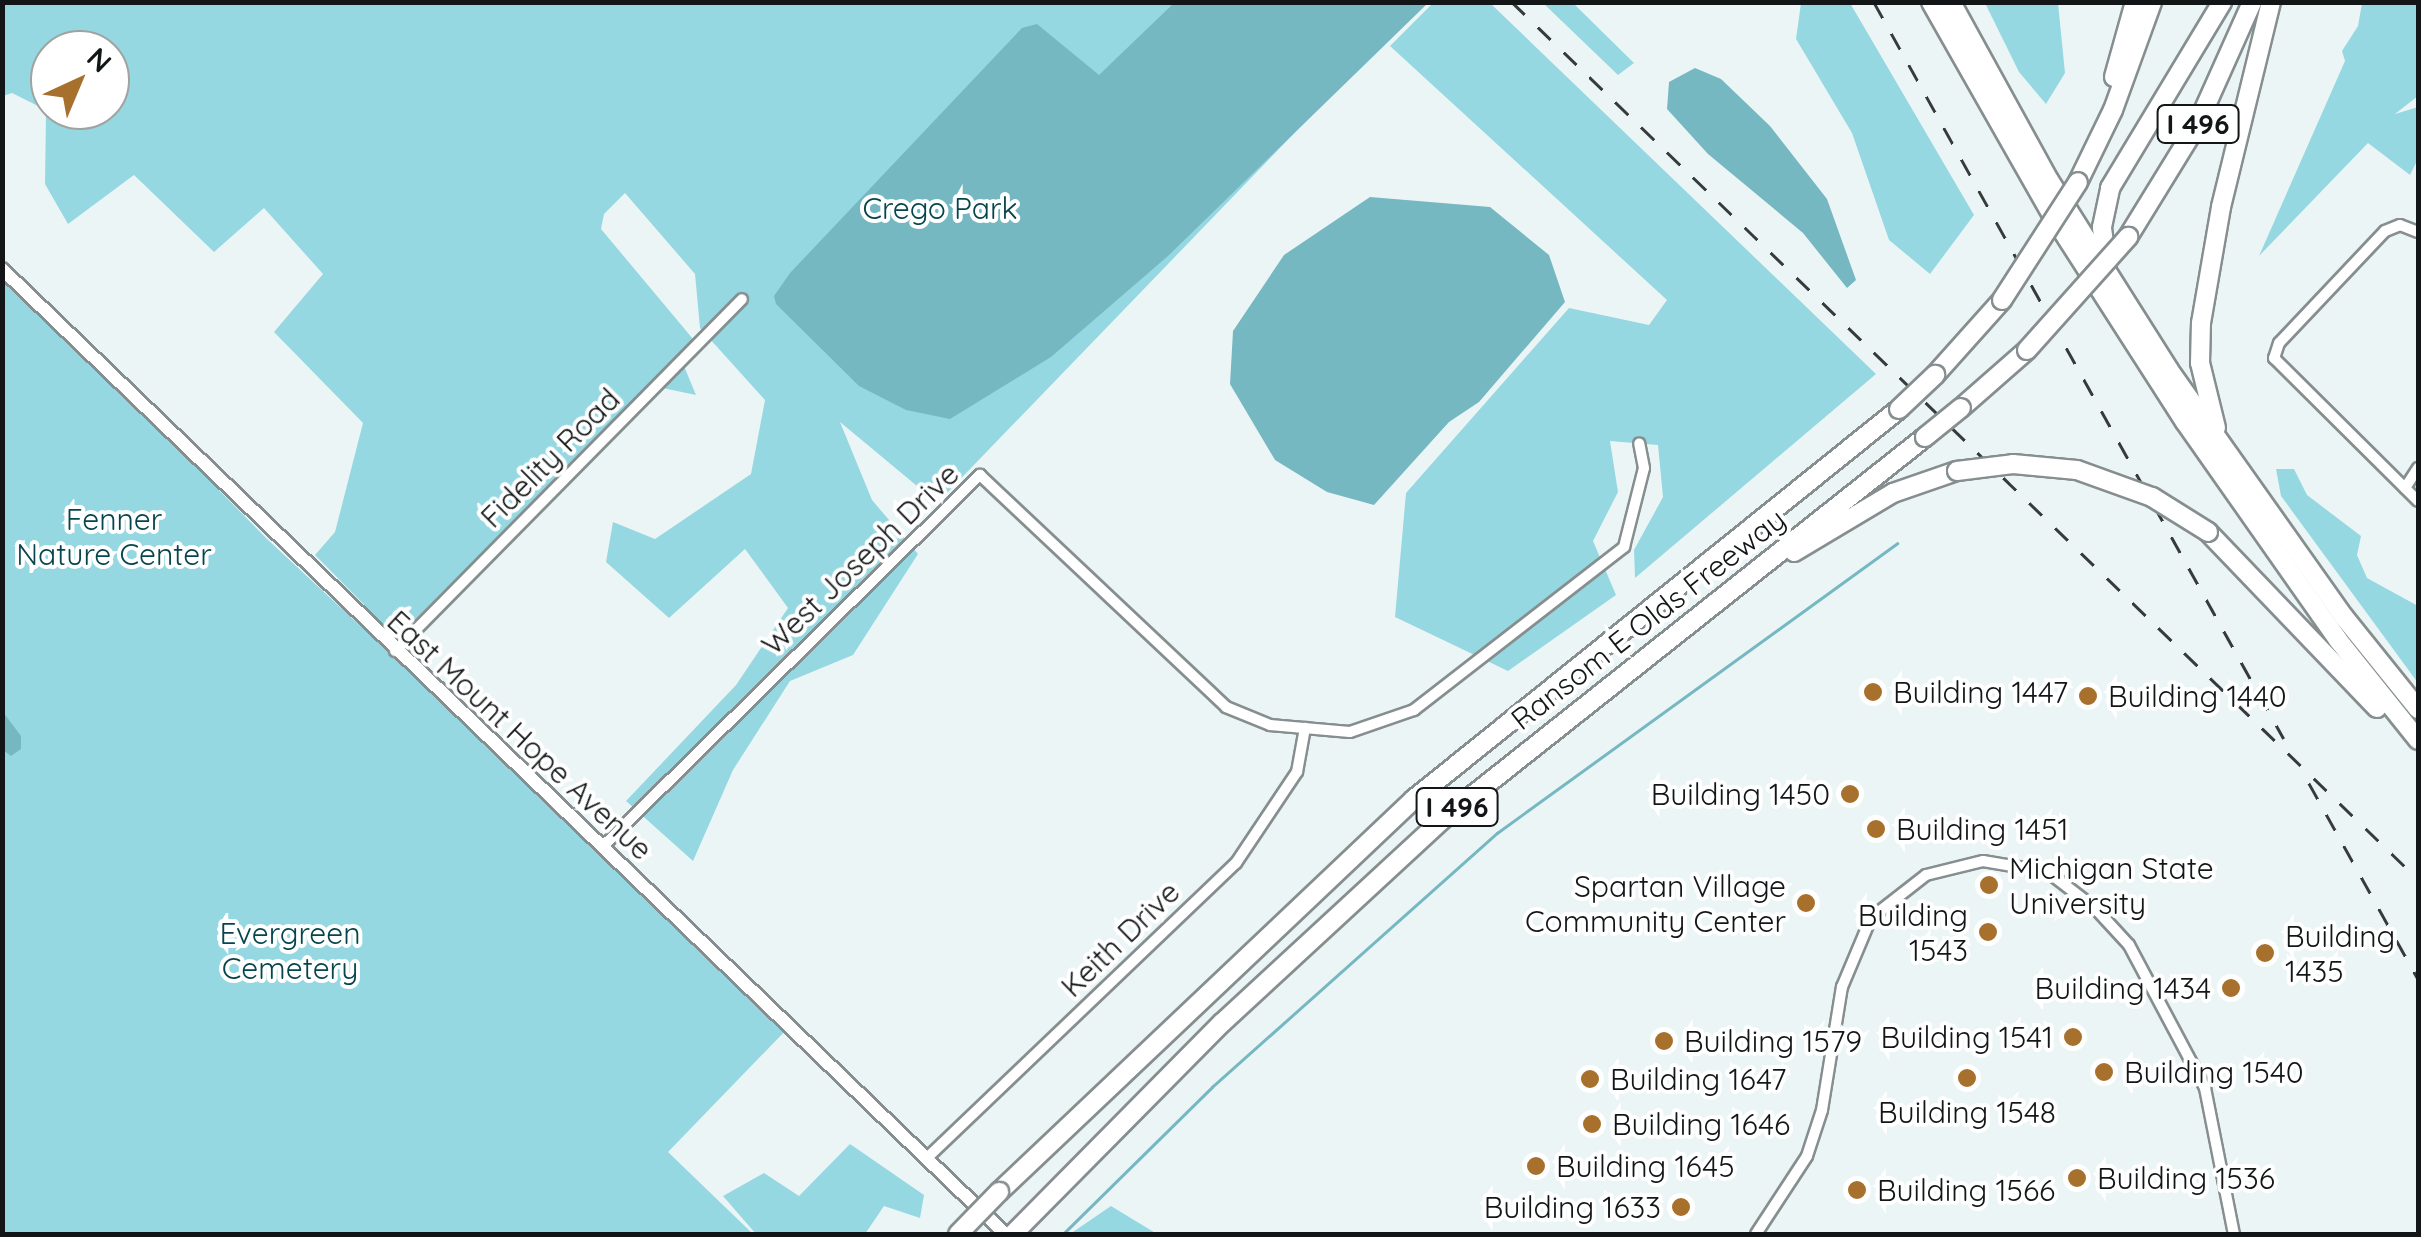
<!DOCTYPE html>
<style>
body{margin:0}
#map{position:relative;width:2421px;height:1237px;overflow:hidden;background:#ecf5f6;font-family:Quicksand,sans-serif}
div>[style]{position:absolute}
.green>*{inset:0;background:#96d8e1}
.water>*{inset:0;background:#76b8c2}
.stream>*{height:2.5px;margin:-1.25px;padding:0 1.25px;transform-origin:1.25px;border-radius:1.25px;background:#76b8c2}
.roads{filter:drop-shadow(2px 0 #868e8f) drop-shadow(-2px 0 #868e8f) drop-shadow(0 2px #868e8f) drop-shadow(0 -2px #868e8f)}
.minor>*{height:10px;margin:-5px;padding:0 5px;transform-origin:5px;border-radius:5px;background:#fff}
.tertiary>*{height:12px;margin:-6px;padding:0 6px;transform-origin:6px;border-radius:6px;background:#fff}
.motorway>*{height:18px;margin:-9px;padding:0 9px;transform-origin:9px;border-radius:9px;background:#fff}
.rail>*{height:2.5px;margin-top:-1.25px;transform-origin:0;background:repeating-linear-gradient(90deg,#363a3b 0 18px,transparent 0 36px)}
.bridges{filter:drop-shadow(2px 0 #868e8f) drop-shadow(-2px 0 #868e8f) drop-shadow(0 2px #868e8f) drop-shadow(0 -2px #868e8f)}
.motorway-bridge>*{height:18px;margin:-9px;padding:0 9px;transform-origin:9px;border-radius:9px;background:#fff}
.dots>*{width:28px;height:28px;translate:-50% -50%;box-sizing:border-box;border:5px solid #fff;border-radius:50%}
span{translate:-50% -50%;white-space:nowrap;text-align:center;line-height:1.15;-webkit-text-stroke:8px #fff;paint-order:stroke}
.shield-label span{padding:2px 8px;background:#fff;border:2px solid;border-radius:8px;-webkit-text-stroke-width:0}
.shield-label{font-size:28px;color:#131617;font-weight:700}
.park-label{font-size:30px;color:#05454c}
.street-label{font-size:30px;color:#131617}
.poi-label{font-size:30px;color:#131617}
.left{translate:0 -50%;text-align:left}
.right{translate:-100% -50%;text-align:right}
.frame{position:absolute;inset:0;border:5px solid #131617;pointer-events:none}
.north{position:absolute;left:30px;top:30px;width:100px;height:100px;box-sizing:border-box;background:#fff;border:2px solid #a1a2a2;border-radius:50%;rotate:44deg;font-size:28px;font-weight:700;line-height:40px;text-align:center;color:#131617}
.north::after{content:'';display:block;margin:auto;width:35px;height:45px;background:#a7702c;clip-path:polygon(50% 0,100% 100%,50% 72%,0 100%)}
</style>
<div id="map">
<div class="green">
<div style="clip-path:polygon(evenodd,2px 3px,1420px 3px,944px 496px,931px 484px,917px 486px,840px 422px,872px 500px,918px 554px,853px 655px,790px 681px,733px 770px,693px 861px,626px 801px,736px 685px,788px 608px,745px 549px,669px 618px,606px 562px,613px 522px,655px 539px,751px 474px,765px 400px,700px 328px,695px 274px,625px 193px,604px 214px,601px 229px,693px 339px,679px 354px,696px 395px,648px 385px,397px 638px,315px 555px,335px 532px,363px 423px,274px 332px,323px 274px,264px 208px,214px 252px,134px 175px,68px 224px,45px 184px,46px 110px,12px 93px,3px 96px,2px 3px,50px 50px,110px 50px,110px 110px,50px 110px,50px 50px)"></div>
<div style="clip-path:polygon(1433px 3px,1490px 3px,1876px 374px,1635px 578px,1634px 550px,1663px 497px,1658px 445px,1610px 441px,1618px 492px,1593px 541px,1616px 595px,1508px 671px,1395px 617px,1406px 493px,1569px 308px,1649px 325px,1667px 300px,1390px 46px)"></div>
<div style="clip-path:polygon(1543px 3px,1573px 3px,1634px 63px,1618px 75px)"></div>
<div style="clip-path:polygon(1801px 3px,1850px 3px,1974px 215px,1930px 274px,1889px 240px,1852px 133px,1796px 39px)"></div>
<div style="clip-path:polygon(1985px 3px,2058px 3px,2065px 73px,2046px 104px,2019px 72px)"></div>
<div style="clip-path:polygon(2362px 3px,2418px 3px,2418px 96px,2395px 114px,2418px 107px,2418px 159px,2410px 175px,2368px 143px,2259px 256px,2345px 61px,2342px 51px,2358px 26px)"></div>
<div style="clip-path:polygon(3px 270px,267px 539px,790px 1026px,668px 1152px,753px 1234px,3px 1234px)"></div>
<div style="clip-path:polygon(2276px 469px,2294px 469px,2307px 495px,2361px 536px,2357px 555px,2367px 578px,2418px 606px,2418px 683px,2281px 496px)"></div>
<div style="clip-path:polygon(850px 1144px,924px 1195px,920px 1218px,884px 1206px,865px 1234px,756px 1234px,723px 1196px,764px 1173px,799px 1196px)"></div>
<div style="clip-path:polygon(1111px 1206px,1157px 1234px,1070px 1234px)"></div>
</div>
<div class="water">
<div style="clip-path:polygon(1175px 2px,1428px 3px,1168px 256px,1051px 357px,950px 419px,906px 410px,859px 386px,776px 304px,774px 296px,790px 273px,1022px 28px,1037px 24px,1099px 75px)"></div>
<div style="clip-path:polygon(1695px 68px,1721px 79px,1770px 126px,1827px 199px,1856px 280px,1847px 288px,1803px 233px,1708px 154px,1667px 109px,1669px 82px)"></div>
<div style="clip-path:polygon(1370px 197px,1490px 207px,1549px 255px,1565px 302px,1479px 402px,1449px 422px,1374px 505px,1327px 492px,1275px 460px,1230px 384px,1233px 331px,1284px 255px)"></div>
<div style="clip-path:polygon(3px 712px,21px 736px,21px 749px,11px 756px,3px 750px)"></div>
</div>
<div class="stream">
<div style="left:1063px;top:1234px;width:209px;rotate:-44.6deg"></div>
<div style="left:1212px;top:1087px;width:382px;rotate:-41.7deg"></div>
<div style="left:1497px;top:833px;width:494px;rotate:-35.9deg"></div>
</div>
<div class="roads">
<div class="minor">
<div style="left:2418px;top:232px;width:19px;rotate:-159deg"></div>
<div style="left:2400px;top:225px;width:16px;rotate:158deg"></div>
<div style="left:2385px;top:231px;width:154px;rotate:133.4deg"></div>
<div style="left:2279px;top:343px;width:16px;rotate:108deg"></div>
<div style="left:2274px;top:358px;width:203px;rotate:44.8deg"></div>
<div style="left:2405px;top:488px;width:24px;rotate:-57deg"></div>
<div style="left:395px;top:651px;width:494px;rotate:-45.4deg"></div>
<div style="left:603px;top:846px;width:529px;rotate:-44.54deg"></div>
<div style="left:980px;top:475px;width:338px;rotate:43.3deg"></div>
<div style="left:1226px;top:707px;width:48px;rotate:22.2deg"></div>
<div style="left:1270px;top:725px;width:80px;rotate:5deg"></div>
<div style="left:1350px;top:732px;width:68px;rotate:-19deg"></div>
<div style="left:1414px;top:710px;width:266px;rotate:-37.8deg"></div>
<div style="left:1624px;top:547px;width:81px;rotate:-75.8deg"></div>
<div style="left:1644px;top:468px;width:25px;rotate:-101deg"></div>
<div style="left:927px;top:1158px;width:427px;rotate:-43.7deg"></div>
<div style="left:1236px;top:863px;width:110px;rotate:-56.2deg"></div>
<div style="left:1297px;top:772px;width:45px;rotate:-79.7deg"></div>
<div style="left:1756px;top:1234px;width:93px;rotate:-56.8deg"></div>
<div style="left:1807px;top:1156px;width:48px;rotate:-71.9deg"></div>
<div style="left:1822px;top:1110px;width:125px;rotate:-80.8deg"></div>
<div style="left:1842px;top:987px;width:75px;rotate:-67.2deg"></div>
<div style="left:1871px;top:918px;width:70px;rotate:-38deg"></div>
<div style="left:1926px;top:875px;width:59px;rotate:-13.8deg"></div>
<div style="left:1983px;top:861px;width:66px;rotate:9.6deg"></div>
<div style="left:2048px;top:872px;width:59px;rotate:37.5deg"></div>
<div style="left:2095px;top:908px;width:50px;rotate:47.4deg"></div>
<div style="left:2129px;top:945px;width:162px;rotate:62deg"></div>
<div style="left:2205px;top:1088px;width:149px;rotate:78.8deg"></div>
</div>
<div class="tertiary">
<div style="left:2px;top:269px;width:1392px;rotate:43.89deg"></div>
</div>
<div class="motorway">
<div style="left:1931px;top:2px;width:245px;rotate:60.4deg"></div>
<div style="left:2052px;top:215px;width:246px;rotate:57.3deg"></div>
<div style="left:2185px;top:422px;width:266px;rotate:54.9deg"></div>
<div style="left:2338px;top:640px;width:128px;rotate:51.3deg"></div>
<div style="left:1951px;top:2px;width:203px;rotate:61.2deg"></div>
<div style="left:2049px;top:180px;width:225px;rotate:57.7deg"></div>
<div style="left:2169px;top:370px;width:303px;rotate:54.7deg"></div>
<div style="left:2344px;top:617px;width:118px;rotate:51.2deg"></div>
<div style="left:2114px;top:77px;width:78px;rotate:-74.4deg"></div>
<div style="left:2078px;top:182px;width:80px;rotate:-64.1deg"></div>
<div style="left:2113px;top:110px;width:115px;rotate:-70.1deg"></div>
<div style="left:2128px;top:237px;width:134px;rotate:-58.4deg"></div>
<div style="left:2198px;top:123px;width:133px;rotate:-65.9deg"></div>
<div style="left:2107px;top:264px;width:37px;rotate:-98deg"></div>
<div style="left:2102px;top:227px;width:40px;rotate:-78deg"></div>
<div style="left:2110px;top:188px;width:217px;rotate:-58.9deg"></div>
<div style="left:1935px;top:375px;width:101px;rotate:-48.2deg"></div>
<div style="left:1961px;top:408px;width:88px;rotate:-41.3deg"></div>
<div style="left:2216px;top:428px;width:67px;rotate:-103.8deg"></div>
<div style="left:2200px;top:363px;width:40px;rotate:-88.6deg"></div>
<div style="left:2201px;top:323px;width:118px;rotate:-80.2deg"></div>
<div style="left:2221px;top:207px;width:211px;rotate:-76.3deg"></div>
<div style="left:2208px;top:532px;width:244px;rotate:46.2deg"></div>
<div style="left:1794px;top:552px;width:115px;rotate:-30.8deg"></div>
<div style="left:1893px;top:493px;width:68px;rotate:-19deg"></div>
<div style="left:999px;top:1192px;width:572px;rotate:-43.44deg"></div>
<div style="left:1414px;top:799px;width:622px;rotate:-38.8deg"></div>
<div style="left:1013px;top:1234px;width:298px;rotate:-45.3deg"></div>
<div style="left:1223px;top:1022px;width:299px;rotate:-42.7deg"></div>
<div style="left:1443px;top:819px;width:615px;rotate:-38.4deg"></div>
</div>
</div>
<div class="rail">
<div style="left:1512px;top:2px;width:1261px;rotate:44.07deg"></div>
<div style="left:1874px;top:2px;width:843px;rotate:60.91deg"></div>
<div style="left:2309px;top:783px;width:224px;rotate:60.9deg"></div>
</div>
<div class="bridges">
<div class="motorway-bridge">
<div style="left:2002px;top:300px;width:140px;rotate:-57.2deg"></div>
<div style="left:2027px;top:350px;width:152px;rotate:-48.2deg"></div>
<div style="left:1899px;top:409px;width:50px;rotate:-43.4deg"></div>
<div style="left:1925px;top:437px;width:46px;rotate:-38.9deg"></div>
<div style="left:1957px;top:471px;width:56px;rotate:-7.1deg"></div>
<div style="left:2013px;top:464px;width:64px;rotate:5.4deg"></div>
<div style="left:2077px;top:470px;width:80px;rotate:19.8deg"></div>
<div style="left:2152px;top:497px;width:66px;rotate:32deg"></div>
<div style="left:958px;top:1234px;width:59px;rotate:-45.7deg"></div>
</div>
</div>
<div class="dots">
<div style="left:1873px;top:692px;background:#a7702c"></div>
<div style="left:2088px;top:696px;background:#a7702c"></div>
<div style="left:1850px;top:794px;background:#a7702c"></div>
<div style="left:1876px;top:829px;background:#a7702c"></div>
<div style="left:1989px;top:885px;background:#a7702c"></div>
<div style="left:1806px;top:903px;background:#a7702c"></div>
<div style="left:1988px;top:932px;background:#a7702c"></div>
<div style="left:2265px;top:953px;background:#a7702c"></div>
<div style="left:2231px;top:988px;background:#a7702c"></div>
<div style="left:2073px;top:1037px;background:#a7702c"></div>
<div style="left:1664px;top:1041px;background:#a7702c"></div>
<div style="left:2104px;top:1072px;background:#a7702c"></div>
<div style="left:1967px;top:1078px;background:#a7702c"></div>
<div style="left:1590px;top:1079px;background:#a7702c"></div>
<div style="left:1592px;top:1124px;background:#a7702c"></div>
<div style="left:1536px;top:1166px;background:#a7702c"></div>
<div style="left:2077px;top:1178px;background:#a7702c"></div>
<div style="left:1857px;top:1190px;background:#a7702c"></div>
<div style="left:1681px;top:1207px;background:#a7702c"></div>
</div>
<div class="shield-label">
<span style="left:2198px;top:124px">I 496</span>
<span style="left:1457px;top:807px">I 496</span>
</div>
<div class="park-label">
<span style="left:940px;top:208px">Crego Park</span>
<span style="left:114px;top:536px">Fenner<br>Nature Center</span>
<span style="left:290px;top:950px">Evergreen<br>Cemetery</span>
</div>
<div class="street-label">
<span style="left:550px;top:458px;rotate:-45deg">Fidelity Road</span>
<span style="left:860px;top:559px;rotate:-44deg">West Joseph Drive</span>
<span style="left:1648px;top:619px;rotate:-38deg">Ransom E Olds Freeway</span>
<span style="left:520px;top:735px;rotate:43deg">East Mount Hope Avenue</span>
<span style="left:1120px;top:939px;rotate:-44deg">Keith Drive</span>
</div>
<div class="poi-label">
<span class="left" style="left:1893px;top:692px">Building 1447</span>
<span class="left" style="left:2108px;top:696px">Building 1440</span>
<span class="right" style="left:1830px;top:794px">Building 1450</span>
<span class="left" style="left:1896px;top:829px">Building 1451</span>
<span class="left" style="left:2009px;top:885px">Michigan State<br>University</span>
<span class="right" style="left:1786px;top:903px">Spartan Village<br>Community Center</span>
<span class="right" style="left:1968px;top:932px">Building<br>1543</span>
<span class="left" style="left:2285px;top:953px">Building<br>1435</span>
<span class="right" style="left:2211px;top:988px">Building 1434</span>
<span class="right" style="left:2053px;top:1037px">Building 1541</span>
<span class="left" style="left:1684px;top:1041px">Building 1579</span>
<span class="left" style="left:2124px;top:1072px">Building 1540</span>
<span class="left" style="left:1610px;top:1079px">Building 1647</span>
<span style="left:1967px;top:1112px">Building 1548</span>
<span class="left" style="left:1612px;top:1124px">Building 1646</span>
<span class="left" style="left:1556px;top:1166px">Building 1645</span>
<span class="left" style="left:2097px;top:1178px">Building 1536</span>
<span class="left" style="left:1877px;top:1190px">Building 1566</span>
<span class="right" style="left:1661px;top:1207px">Building 1633</span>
</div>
<div class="frame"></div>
<div class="north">N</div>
</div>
